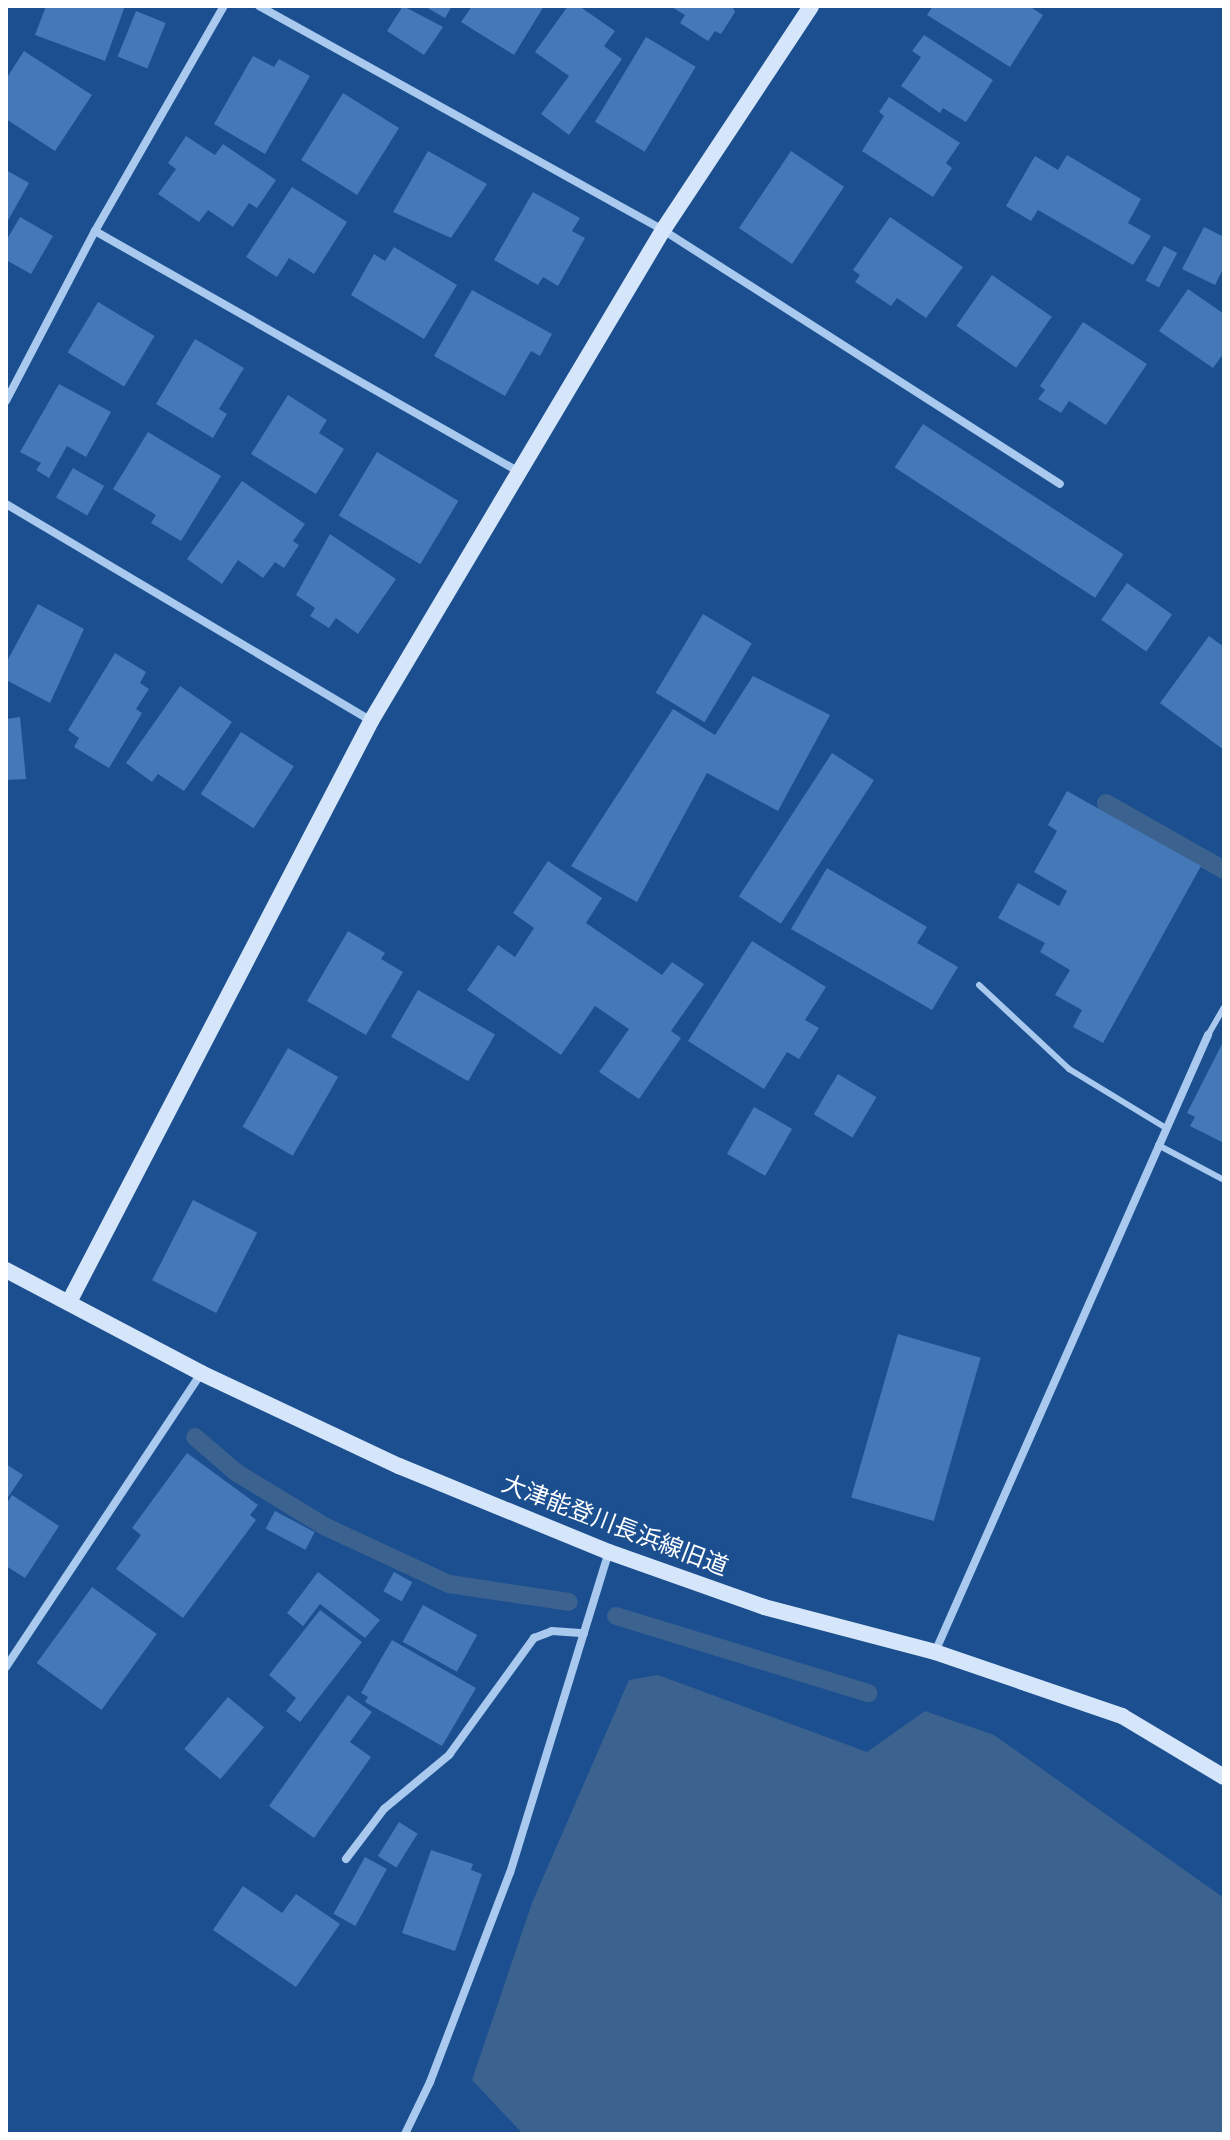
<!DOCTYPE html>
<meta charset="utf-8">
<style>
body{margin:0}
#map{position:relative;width:1230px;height:2140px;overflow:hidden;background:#1b4f8f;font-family:"Archivo Narrow","Noto Sans JP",sans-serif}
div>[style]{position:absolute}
.water>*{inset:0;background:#3c6290}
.stream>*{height:18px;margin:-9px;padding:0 9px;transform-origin:9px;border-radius:9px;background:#3c6290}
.building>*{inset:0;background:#4478b7;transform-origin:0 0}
.lane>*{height:6px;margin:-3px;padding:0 3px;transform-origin:3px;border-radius:3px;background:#a9c9ee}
.street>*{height:8px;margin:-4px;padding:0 4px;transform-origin:4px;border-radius:4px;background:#a9c9ee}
.secondary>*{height:16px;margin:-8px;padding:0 8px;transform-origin:8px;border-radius:8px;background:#d6e6fa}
span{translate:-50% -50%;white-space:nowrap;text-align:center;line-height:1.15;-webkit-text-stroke:8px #1b4f8f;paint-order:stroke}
.street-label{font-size:24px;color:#fff}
.frame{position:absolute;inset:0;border:8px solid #fff;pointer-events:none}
</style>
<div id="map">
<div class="water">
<div style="clip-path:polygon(658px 1675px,867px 1752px,925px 1711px,994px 1735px,1224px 1898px,1224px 2134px,523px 2134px,472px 2080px,532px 1903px,629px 1680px)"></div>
</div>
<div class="stream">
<div style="left:1106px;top:803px;width:136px;rotate:29.6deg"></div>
<div style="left:195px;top:1437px;width:55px;rotate:40.6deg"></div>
<div style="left:237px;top:1473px;width:102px;rotate:31.3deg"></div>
<div style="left:324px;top:1526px;width:138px;rotate:24.9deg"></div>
<div style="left:449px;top:1584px;width:121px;rotate:8.5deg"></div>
<div style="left:616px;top:1616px;width:264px;rotate:17deg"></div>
</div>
<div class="building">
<div style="clip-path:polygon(46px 6px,125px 6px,105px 61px,35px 35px)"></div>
<div style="clip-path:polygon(403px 6px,443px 27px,424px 55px,387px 31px)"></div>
<div style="clip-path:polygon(424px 6px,452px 6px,445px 18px)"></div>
<div style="clip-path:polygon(472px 6px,544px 6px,514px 55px,461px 22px)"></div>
<div style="clip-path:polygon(568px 6px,579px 6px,615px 31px,604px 46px,622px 59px,569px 135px,541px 114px,569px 76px,535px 52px)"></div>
<div style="clip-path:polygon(670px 6px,732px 6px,735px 12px,721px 34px,715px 31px,708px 41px,680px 23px,685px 15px)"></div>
<div style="clip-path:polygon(933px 6px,1029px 6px,1043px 15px,1010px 67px,927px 15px)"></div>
<div style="left:136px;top:11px;width:32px;height:49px;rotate:22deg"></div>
<div style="clip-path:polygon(924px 35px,993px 80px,966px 122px,943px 108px,940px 113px,901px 86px,921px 57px,912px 51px)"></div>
<div style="left:646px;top:37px;width:58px;height:99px;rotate:31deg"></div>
<div style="clip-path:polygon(24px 51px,92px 95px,55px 151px,6px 119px,6px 79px)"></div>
<div style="clip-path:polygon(253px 56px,274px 67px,279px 59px,310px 76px,265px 154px,214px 124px)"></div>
<div style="left:343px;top:93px;width:66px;height:79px;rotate:32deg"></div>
<div style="clip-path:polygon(889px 97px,960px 143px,946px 163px,952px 168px,933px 197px,862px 151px,884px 116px,879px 112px)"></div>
<div style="clip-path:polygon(186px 136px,215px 155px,223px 144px,276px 180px,257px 208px,249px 203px,233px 227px,208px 210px,199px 222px,158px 194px,176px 169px,168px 163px)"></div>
<div style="clip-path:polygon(428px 151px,487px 184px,451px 238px,393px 212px)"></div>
<div style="left:791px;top:151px;width:64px;height:93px;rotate:34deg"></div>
<div style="clip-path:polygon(1067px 155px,1141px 199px,1128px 223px,1151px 236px,1133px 265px,1038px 210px,1031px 221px,1006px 206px,1035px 156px,1058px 170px)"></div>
<div style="clip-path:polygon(6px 170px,29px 183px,6px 224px)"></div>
<div style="clip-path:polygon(292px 187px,347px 222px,314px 274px,289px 258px,277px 277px,246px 257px)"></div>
<div style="clip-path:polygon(533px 192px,580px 218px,572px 231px,585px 238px,558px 286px,543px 277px,538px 285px,494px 260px)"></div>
<div style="clip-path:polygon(20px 217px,53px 236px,31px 274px,6px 260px,6px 241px)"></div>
<div style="clip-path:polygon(890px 217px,963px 267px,926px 318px,897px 298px,891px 306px,855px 282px,860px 275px,853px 270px)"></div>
<div style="clip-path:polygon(1204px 227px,1224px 237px,1224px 267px,1215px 285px,1182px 269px)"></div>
<div style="left:1164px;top:246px;width:15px;height:39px;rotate:28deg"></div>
<div style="clip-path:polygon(394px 247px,457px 285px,424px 339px,351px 295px,374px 254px,385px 261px)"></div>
<div style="left:992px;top:275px;width:73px;height:62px;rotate:35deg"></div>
<div style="clip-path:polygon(1188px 289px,1224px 314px,1224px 353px,1213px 368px,1159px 331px)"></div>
<div style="clip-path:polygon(472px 290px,552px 334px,540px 356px,531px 351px,505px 396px,434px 356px)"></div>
<div style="left:98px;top:302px;width:66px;height:59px;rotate:31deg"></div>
<div style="clip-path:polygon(1083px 322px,1147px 364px,1106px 425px,1069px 401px,1061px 413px,1038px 399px,1045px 390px,1040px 386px)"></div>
<div style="clip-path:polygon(195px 339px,244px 368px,219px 409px,227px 414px,213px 438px,156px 404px)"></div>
<div style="clip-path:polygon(59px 384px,111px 412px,86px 457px,67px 446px,49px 478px,36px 470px,41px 463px,20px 452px)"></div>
<div style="clip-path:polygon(288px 395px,327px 420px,319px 433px,344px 449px,316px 494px,251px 454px)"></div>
<div style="left:923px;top:424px;width:239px;height:52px;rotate:33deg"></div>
<div style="clip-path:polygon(148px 432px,221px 476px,181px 541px,151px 523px,156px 515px,113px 489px)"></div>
<div style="left:377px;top:452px;width:95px;height:74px;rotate:31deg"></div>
<div style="left:73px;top:468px;width:36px;height:34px;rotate:30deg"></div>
<div style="clip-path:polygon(242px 481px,305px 524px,293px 541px,299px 545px,284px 568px,275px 562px,263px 578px,238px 560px,222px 584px,187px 559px)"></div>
<div style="clip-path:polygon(330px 534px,396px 579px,358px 634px,336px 618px,329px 628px,310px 616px,315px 608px,296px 595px)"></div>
<div style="left:1127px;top:583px;width:55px;height:45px;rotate:35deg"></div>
<div style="clip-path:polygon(38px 604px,84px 629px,50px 703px,6px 680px,6px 663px)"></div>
<div style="left:703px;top:614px;width:57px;height:92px;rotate:31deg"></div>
<div style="clip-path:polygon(1209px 636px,1224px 647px,1224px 750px,1160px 703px)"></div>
<div style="clip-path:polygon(115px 653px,146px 672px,140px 683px,149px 689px,136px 709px,142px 713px,109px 768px,74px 747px,79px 738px,68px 730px)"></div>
<div style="clip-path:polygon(753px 676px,830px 715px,778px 811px,707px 773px,637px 902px,571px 866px,673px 709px,715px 735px)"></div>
<div style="clip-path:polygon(180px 686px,232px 722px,184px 791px,158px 774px,152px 782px,126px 763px)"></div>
<div style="clip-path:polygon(20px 717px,26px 779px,6px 780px,6px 719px)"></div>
<div style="left:241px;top:732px;width:63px;height:74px;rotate:33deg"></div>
<div style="left:832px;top:753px;width:50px;height:171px;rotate:33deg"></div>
<div style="clip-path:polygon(1067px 791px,1201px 866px,1103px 1043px,1073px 1027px,1082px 1010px,1055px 995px,1070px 970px,1040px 952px,1045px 943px,998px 918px,1018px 883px,1059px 906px,1067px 891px,1034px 872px,1057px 831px,1048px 825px)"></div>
<div style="clip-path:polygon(548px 861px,602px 898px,586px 923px,662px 975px,672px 962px,704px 984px,671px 1031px,681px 1038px,639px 1099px,599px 1072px,629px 1029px,595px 1006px,561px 1055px,467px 990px,498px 945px,515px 957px,534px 928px,513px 913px)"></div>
<div style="clip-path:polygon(827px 868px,927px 927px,917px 943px,958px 967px,932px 1010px,791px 929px)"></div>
<div style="clip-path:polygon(348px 931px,385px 953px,381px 959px,403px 972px,366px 1035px,307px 1001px)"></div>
<div style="clip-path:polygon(752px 941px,826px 987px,805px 1020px,819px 1028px,799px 1059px,787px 1052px,764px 1089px,688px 1041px)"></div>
<div style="left:418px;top:990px;width:89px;height:54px;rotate:30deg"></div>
<div style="clip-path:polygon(1224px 1040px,1224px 1143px,1190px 1126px,1195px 1117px,1187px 1113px)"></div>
<div style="left:288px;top:1048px;width:58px;height:91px;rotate:30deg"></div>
<div style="left:838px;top:1074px;width:45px;height:47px;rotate:31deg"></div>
<div style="left:754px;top:1107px;width:44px;height:54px;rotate:30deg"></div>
<div style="left:193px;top:1200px;width:72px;height:90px;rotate:27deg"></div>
<div style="left:898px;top:1334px;width:86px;height:170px;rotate:16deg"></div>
<div style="clip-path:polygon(187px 1453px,258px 1505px,250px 1515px,256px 1520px,183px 1618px,116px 1569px,141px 1535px,132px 1528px)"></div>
<div style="clip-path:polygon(6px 1464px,23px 1475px,6px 1500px)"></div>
<div style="clip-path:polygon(12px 1495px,59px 1526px,25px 1578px,6px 1566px,6px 1504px)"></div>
<div style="left:275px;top:1511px;width:45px;height:20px;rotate:28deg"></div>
<div style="clip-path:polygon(318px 1572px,380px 1620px,365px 1638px,320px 1604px,303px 1626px,287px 1613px)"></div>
<div style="left:394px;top:1572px;width:21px;height:22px;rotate:29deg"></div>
<div style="left:92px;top:1587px;width:80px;height:94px;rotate:36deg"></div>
<div style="left:423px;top:1605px;width:62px;height:42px;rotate:29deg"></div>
<div style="clip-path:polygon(320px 1610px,362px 1642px,300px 1722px,286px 1711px,296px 1698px,269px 1675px)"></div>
<div style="clip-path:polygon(392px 1640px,476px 1688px,442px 1746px,365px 1702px,368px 1697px,361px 1693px)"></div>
<div style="clip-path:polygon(348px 1695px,372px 1712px,350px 1742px,371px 1757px,314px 1838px,269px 1806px)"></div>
<div style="left:228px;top:1697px;width:47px;height:68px;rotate:40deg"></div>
<div style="left:399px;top:1822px;width:22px;height:40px;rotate:32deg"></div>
<div style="clip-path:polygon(431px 1850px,473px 1864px,471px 1870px,482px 1874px,455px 1951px,402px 1933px)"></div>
<div style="left:365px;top:1857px;width:25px;height:65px;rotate:29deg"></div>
<div style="clip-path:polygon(243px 1886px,282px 1913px,296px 1894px,340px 1924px,296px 1987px,213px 1930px)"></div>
</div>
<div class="lane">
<div style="left:979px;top:985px;width:123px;rotate:43deg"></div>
<div style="left:1069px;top:1069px;width:114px;rotate:31.3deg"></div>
<div style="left:1208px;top:1035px;width:32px;rotate:-60deg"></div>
<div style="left:1158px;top:1145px;width:75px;rotate:27.9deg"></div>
</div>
<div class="street">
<div style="left:259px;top:6px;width:462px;rotate:29deg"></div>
<div style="left:663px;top:230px;width:471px;rotate:32.6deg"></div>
<div style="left:95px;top:231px;width:484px;rotate:29.6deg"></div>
<div style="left:6px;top:401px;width:192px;rotate:-62.4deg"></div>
<div style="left:95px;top:231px;width:259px;rotate:-60.2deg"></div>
<div style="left:6px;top:504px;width:425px;rotate:30.7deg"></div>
<div style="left:935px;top:1652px;width:675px;rotate:-66.13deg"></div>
<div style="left:6px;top:1667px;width:353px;rotate:-56.4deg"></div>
<div style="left:346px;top:1859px;width:63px;rotate:-52.8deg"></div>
<div style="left:384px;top:1809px;width:85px;rotate:-39.7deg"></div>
<div style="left:449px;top:1755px;width:145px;rotate:-54deg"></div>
<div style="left:534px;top:1638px;width:19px;rotate:-21deg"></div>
<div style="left:552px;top:1631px;width:32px;rotate:4deg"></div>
<div style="left:405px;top:2134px;width:58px;rotate:-64.3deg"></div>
<div style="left:430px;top:2082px;width:224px;rotate:-69.1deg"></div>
<div style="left:510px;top:1873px;width:336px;rotate:-72.9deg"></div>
</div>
<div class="secondary">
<div style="left:6px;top:1270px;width:221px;rotate:27.8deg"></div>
<div style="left:201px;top:1373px;width:219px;rotate:25.2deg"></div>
<div style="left:399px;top:1466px;width:227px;rotate:22.3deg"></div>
<div style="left:609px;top:1552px;width:164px;rotate:19.5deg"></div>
<div style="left:764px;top:1607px;width:177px;rotate:14.7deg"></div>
<div style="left:935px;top:1652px;width:198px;rotate:18.9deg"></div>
<div style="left:1122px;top:1716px;width:119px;rotate:30.9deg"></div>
<div style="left:69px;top:1302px;width:655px;rotate:-62.53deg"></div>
<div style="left:371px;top:721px;width:571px;rotate:-59.26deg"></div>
<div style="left:663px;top:230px;width:268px;rotate:-56.5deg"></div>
</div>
<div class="street-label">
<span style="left:615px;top:1525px;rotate:21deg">大津能登川長浜線旧道</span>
</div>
<div class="frame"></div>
</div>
